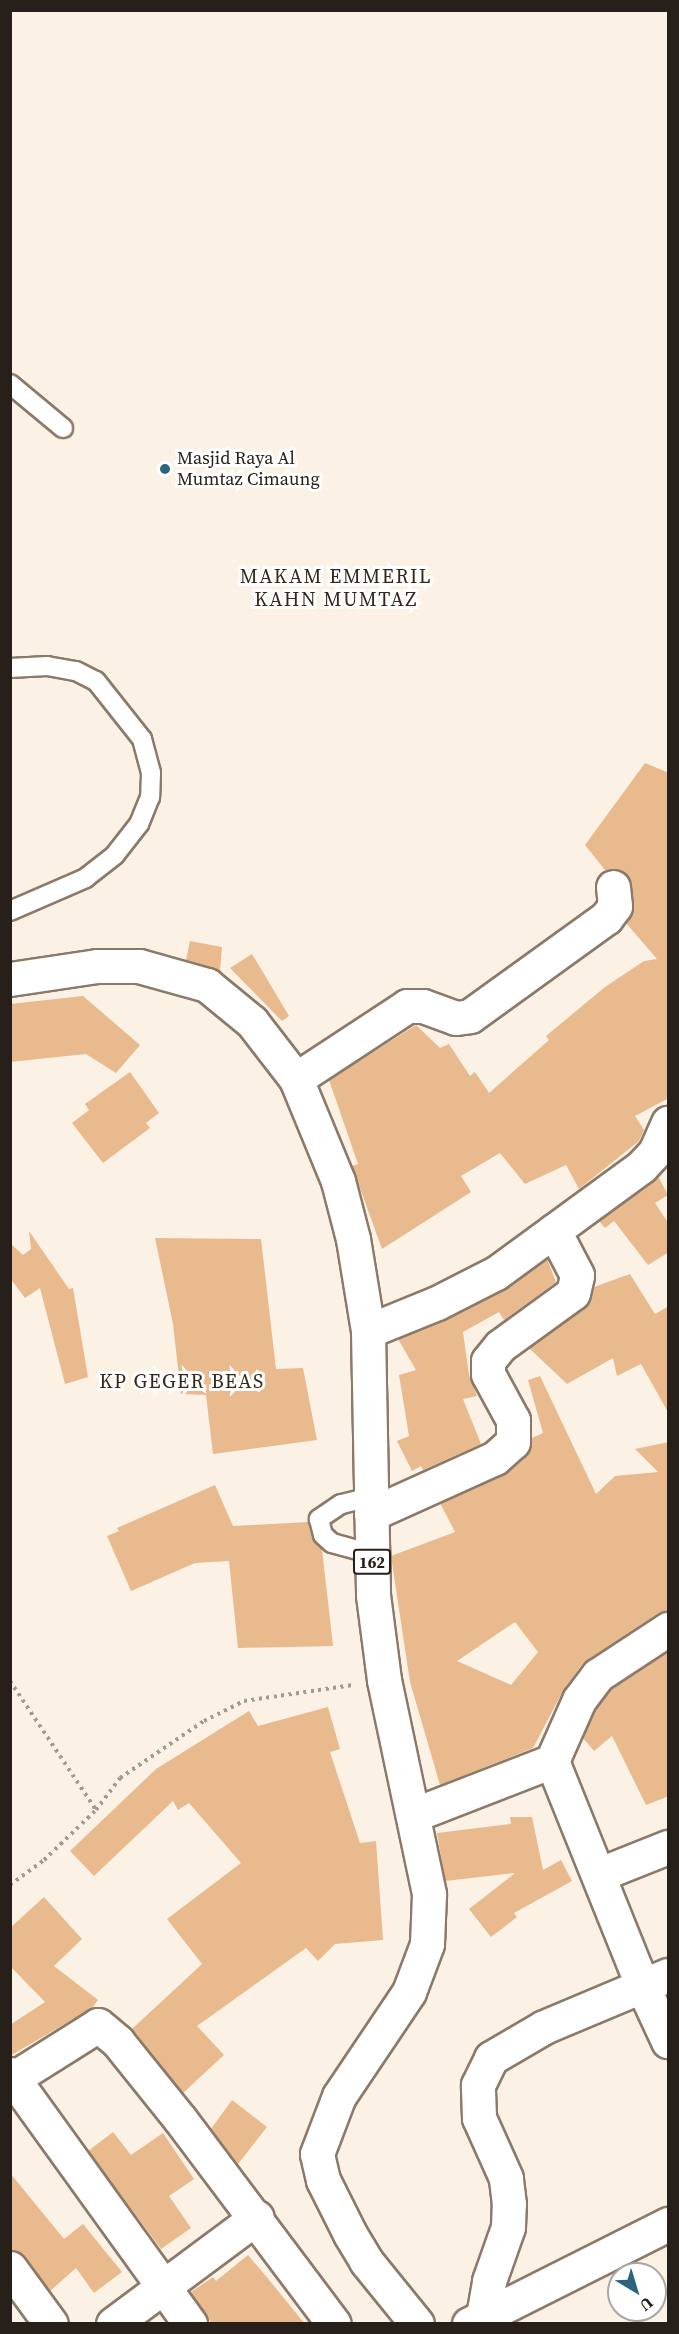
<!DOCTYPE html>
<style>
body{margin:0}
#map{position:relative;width:679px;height:2334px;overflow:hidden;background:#fcf1e5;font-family:"Source Serif 4",serif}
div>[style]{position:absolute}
.building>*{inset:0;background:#e9ba8d}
.path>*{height:4px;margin-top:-2px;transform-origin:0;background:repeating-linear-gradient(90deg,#a39a91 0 3px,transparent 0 7.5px)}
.roads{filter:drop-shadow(2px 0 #8b7a69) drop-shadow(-2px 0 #8b7a69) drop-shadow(0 2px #8b7a69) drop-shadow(0 -2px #8b7a69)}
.lane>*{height:18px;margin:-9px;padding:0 9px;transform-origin:9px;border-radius:9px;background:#fff}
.street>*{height:33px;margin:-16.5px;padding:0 16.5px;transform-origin:16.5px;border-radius:16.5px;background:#fff}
.primary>*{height:33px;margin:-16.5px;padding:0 16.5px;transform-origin:16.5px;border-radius:16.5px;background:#fff}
.dots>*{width:16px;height:16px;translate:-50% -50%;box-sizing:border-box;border:3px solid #fff;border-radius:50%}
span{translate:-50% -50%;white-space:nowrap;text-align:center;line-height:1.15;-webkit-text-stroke:6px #fff;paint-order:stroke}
.shield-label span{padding:2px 4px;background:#fff;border:2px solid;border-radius:4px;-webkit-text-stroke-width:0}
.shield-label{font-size:16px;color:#27201a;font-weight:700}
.poi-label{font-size:18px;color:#27201a}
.left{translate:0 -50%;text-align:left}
.neighbourhood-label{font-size:20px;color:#352719;letter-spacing:1.5px}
.frame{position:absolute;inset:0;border:12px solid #27201a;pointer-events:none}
.north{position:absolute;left:607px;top:2262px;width:60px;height:60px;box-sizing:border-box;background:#fff;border:2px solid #a9a6a3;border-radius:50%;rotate:142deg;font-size:16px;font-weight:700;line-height:24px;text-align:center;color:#27201a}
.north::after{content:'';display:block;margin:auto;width:21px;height:27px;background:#2a677e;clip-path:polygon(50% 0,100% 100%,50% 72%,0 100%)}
</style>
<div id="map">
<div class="building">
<div style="clip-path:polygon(645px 763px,669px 773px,669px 1098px,635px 1116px,644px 1130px,639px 1141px,579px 1189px,566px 1165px,525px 1184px,500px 1153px,461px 1176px,471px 1192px,382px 1249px,352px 1166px,358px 1164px,329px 1080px,416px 1025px,440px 1048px,449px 1044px,470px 1076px,475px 1072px,489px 1093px,549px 1040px,546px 1036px,605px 987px,644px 961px,657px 959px,626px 923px,634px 904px,628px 876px,620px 870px,605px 870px,585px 845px)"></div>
<div style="clip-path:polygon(190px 941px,222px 947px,220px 971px,186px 960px)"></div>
<div style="clip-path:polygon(252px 954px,289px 1016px,282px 1021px,230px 968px)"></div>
<div style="clip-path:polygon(83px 996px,140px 1045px,116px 1073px,86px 1054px,10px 1062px,10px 1004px)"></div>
<div style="clip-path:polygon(130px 1072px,159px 1113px,146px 1123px,150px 1128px,103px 1163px,72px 1123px,89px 1110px,85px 1104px)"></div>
<div style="clip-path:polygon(658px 1176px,668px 1195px,655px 1203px,669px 1224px,669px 1252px,648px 1265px,614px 1221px,605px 1228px,599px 1221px)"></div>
<div style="clip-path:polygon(29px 1231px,69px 1289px,73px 1288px,88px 1377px,65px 1384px,40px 1288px,25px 1298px,10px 1278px,10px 1243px,23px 1255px,31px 1249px)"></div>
<div style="clip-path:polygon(155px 1238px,261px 1239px,276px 1369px,303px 1368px,317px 1440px,213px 1454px,206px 1395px,181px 1394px,173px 1324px)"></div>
<div style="clip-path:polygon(547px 1259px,556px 1282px,504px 1320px,499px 1312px,463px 1332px,469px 1375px,477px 1396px,463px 1399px,481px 1444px,423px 1470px,421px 1466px,412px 1471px,397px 1441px,409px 1436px,399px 1375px,416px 1370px,398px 1339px,504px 1290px)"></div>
<div style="clip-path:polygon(630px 1274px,655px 1314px,669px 1306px,669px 1414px,641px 1364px,617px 1376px,613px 1358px,567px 1384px,529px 1348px,584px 1308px,594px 1287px)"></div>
<div style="clip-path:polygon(evenodd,540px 1376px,596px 1494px,615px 1476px,658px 1472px,635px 1449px,669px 1442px,669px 1611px,658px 1613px,583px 1663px,564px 1689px,533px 1748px,440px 1785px,410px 1682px,391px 1556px,455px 1532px,440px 1503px,503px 1475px,526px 1456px,532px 1438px,543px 1433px,528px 1380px,540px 1376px,515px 1622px,538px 1652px,511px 1685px,457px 1661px,515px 1622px)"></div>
<div style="clip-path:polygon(215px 1485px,233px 1526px,308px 1522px,312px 1538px,322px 1549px,333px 1646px,238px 1648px,229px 1561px,195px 1563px,131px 1591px,107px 1536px,119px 1531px,117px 1528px)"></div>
<div style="clip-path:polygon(669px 1651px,669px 1796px,646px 1805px,612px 1736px,594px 1751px,583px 1738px,595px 1710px,611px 1689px)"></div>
<div style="clip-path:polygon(328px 1707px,340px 1749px,330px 1752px,360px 1843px,376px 1841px,383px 1940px,335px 1944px,318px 1961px,306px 1948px,197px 2026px,224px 2055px,183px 2093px,132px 2029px,202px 1964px,167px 1919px,241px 1863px,189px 1803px,178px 1810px,173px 1801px,94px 1876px,70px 1851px,156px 1769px,249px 1711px,258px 1726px)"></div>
<div style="clip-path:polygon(510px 1817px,532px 1817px,543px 1870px,561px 1860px,572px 1881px,514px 1913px,517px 1917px,491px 1937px,469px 1909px,515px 1873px,445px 1881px,437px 1833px,511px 1824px)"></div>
<div style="clip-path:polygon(44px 1897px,82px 1939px,54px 1966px,98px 2000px,92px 2008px,10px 2056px,10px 2025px,45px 2002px,10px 1966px,10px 1928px)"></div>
<div style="clip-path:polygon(232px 2100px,267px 2127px,238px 2164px,211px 2129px)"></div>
<div style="clip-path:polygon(113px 2132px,131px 2155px,163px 2133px,194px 2179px,169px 2196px,191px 2228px,161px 2249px,88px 2151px)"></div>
<div style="clip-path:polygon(10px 2173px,64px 2239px,83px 2224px,122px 2272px,94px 2293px,76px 2268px,50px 2291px,25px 2256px,10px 2250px)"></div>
<div style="clip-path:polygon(248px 2255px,265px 2275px,305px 2324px,212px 2324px,191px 2292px,213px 2277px,216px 2281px)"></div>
</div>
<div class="path">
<div style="left:10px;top:1681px;width:155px;rotate:56.3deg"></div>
<div style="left:10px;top:1885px;width:42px;rotate:-36.3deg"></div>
<div style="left:44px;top:1860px;width:72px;rotate:-43.9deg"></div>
<div style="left:96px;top:1810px;width:40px;rotate:-53deg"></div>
<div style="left:120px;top:1778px;width:102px;rotate:-34.2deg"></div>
<div style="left:204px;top:1721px;width:45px;rotate:-26.6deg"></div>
<div style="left:244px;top:1701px;width:110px;rotate:-8.4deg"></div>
</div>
<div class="roads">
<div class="lane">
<div style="left:10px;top:384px;width:69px;rotate:39.7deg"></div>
<div style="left:10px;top:668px;width:37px;rotate:-3deg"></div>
<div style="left:47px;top:666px;width:29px;rotate:10deg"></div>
<div style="left:76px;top:671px;width:22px;rotate:27deg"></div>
<div style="left:96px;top:681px;width:74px;rotate:51.6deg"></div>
<div style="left:142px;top:739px;width:35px;rotate:75deg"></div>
<div style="left:151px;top:773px;width:24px;rotate:92deg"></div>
<div style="left:150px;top:797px;width:29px;rotate:112deg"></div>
<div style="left:139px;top:824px;width:39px;rotate:128deg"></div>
<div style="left:115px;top:855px;width:37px;rotate:142deg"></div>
<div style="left:86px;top:878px;width:83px;rotate:156.5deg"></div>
<div style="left:370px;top:1497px;width:30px;rotate:166deg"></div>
<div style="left:341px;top:1504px;width:27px;rotate:146deg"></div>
<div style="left:319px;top:1519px;width:16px;rotate:76deg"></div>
<div style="left:323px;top:1535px;width:12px;rotate:42deg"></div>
<div style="left:332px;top:1543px;width:41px;rotate:15.4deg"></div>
</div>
<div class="street">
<div style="left:296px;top:1079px;width:133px;rotate:-33.3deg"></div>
<div style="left:407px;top:1006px;width:16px"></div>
<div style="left:423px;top:1006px;width:35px;rotate:20deg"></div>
<div style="left:456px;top:1018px;width:14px;rotate:-8deg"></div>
<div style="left:470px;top:1016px;width:168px;rotate:-35.8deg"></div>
<div style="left:606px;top:918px;width:15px;rotate:-53deg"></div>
<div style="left:615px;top:906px;width:19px;rotate:-96deg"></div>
<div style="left:368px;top:1331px;width:74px;rotate:-22.1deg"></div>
<div style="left:437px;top:1303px;width:66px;rotate:-27deg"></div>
<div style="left:496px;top:1273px;width:180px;rotate:-36.2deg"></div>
<div style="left:641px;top:1167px;width:21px;rotate:-47deg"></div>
<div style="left:655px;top:1152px;width:32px;rotate:-66deg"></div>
<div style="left:371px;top:1514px;width:136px;rotate:-24.3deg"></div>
<div style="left:495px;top:1458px;width:24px;rotate:-42deg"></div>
<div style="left:513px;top:1442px;width:22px;rotate:-90deg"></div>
<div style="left:513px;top:1420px;width:52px;rotate:-118.5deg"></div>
<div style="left:488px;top:1374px;width:13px;rotate:-90deg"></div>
<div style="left:488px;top:1361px;width:19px;rotate:-51deg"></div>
<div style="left:500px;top:1346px;width:90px;rotate:-36deg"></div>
<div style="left:573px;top:1293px;width:18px;rotate:-77deg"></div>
<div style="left:577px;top:1275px;width:50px;rotate:-117.6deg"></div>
<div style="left:552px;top:1761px;width:241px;rotate:68.1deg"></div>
<div style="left:642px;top:1985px;width:62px;rotate:65.1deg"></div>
<div style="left:413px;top:1815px;width:149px;rotate:-21.2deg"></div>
<div style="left:552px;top:1761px;width:67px;rotate:-66.1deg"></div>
<div style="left:579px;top:1700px;width:31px;rotate:-53deg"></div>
<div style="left:598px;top:1675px;width:84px;rotate:-33.3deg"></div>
<div style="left:600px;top:1874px;width:73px;rotate:-21.7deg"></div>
<div style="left:10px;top:2074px;width:308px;rotate:54.2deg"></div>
<div style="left:14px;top:2078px;width:99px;rotate:-32.2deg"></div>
<div style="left:98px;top:2025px;width:26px;rotate:40deg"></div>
<div style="left:118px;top:2042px;width:99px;rotate:51.2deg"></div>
<div style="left:180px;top:2119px;width:256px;rotate:53.1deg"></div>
<div style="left:10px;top:2268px;width:69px;rotate:53.8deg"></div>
<div style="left:483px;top:2316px;width:36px;rotate:-80deg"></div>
<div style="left:489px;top:2281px;width:57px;rotate:-70.6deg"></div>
<div style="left:508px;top:2227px;width:23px;rotate:-88deg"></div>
<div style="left:509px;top:2204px;width:26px;rotate:-97deg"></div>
<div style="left:506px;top:2178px;width:66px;rotate:-114.2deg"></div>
<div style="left:479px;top:2118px;width:33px;rotate:-92deg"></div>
<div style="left:478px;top:2085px;width:30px;rotate:-64deg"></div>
<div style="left:491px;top:2058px;width:61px;rotate:-30.3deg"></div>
<div style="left:544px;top:2027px;width:134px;rotate:-22.8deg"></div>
<div style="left:113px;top:2324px;width:179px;rotate:-36.6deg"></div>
<div style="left:469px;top:2324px;width:223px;rotate:-26.7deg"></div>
</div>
<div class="primary">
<div style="left:10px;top:979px;width:88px;rotate:-8.5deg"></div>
<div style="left:97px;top:966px;width:42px"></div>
<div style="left:139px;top:966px;width:71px;rotate:15.6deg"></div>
<div style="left:207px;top:985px;width:58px;rotate:39.4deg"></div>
<div style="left:252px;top:1022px;width:72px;rotate:52.3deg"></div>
<div style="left:296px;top:1079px;width:110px;rotate:67.6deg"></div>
<div style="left:338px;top:1181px;width:60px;rotate:75.5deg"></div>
<div style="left:353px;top:1239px;width:93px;rotate:80.7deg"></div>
<div style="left:368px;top:1331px;width:264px;rotate:88.9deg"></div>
<div style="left:373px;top:1595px;width:86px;rotate:82.6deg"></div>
<div style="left:384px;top:1680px;width:219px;rotate:78.1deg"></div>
<div style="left:429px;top:1894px;width:50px;rotate:92.3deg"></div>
<div style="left:427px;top:1944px;width:51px;rotate:110.6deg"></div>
<div style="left:409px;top:1992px;width:125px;rotate:123.9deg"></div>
<div style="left:339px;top:2096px;width:62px;rotate:110.8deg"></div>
<div style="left:317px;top:2154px;width:27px;rotate:77deg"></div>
<div style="left:323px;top:2180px;width:60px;rotate:63.4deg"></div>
<div style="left:350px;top:2234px;width:31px;rotate:59deg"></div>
<div style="left:366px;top:2261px;width:81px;rotate:51deg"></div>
</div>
</div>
<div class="dots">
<div style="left:165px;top:469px;background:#2a677e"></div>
</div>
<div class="shield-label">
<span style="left:372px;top:1562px">162</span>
</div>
<div class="poi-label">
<span class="left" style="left:177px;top:469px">Masjid Raya Al<br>Mumtaz Cimaung</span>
</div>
<div class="neighbourhood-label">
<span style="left:336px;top:588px">MAKAM EMMERIL<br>KAHN MUMTAZ</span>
<span style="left:182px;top:1381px">KP GEGER BEAS</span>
</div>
<div class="frame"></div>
<div class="north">U</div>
</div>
